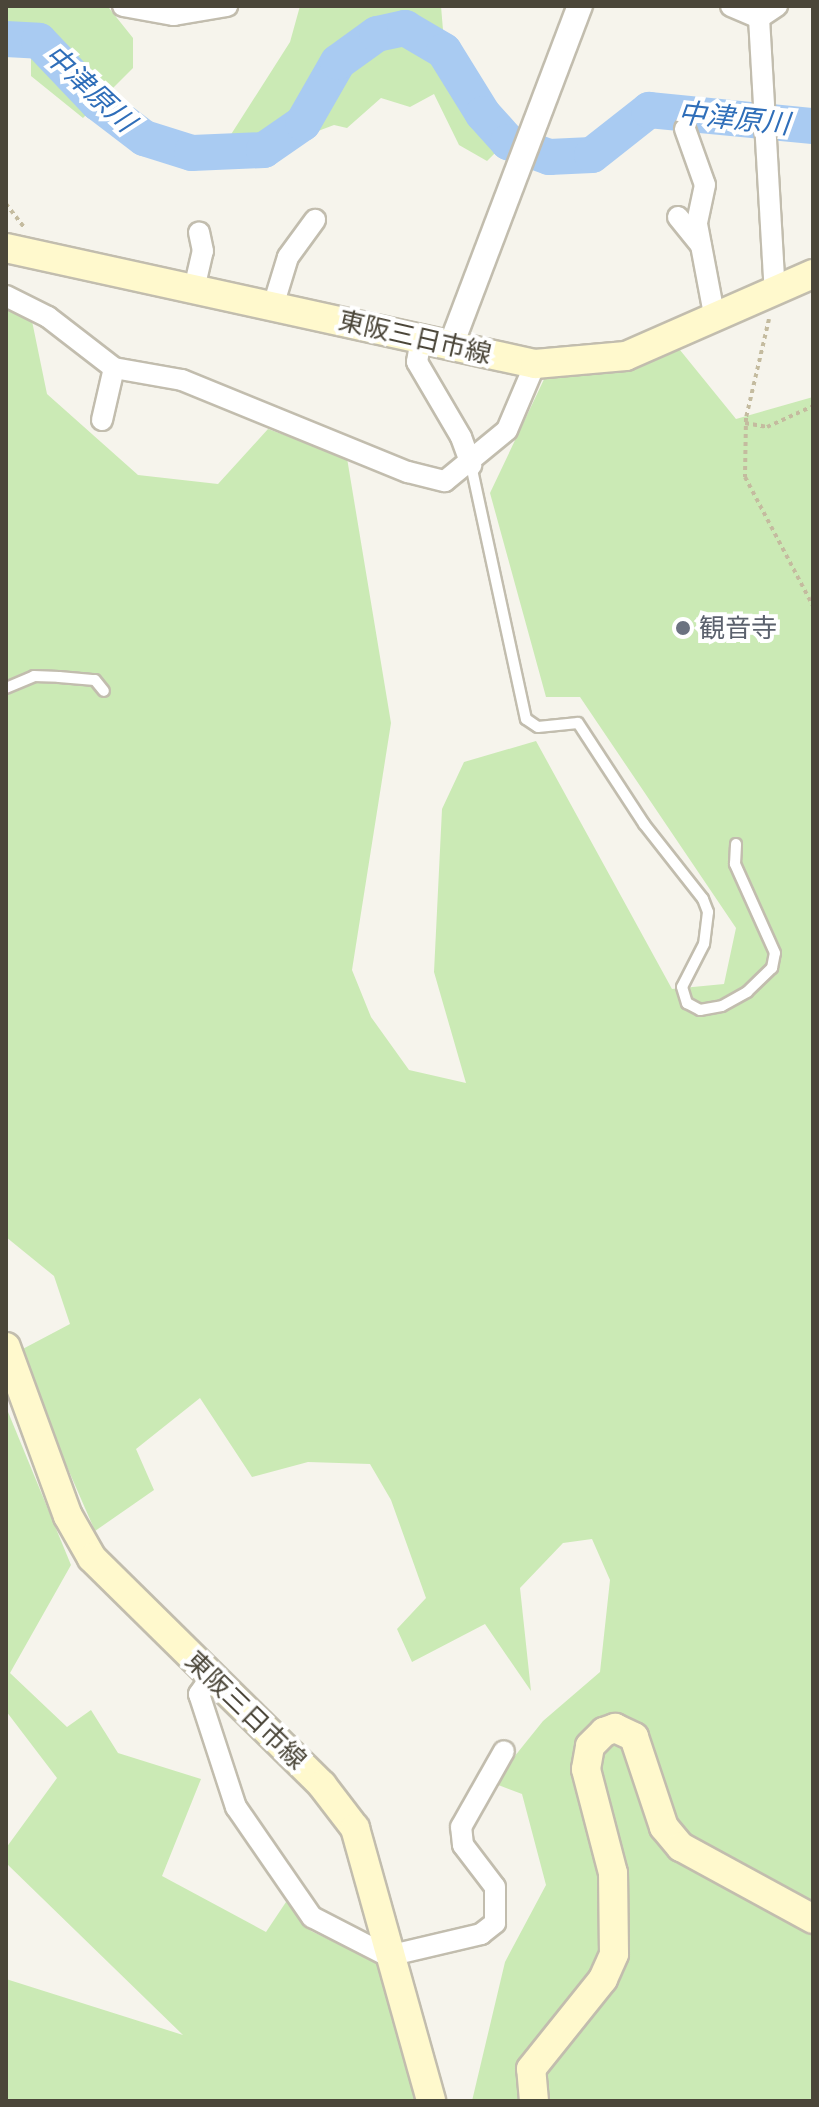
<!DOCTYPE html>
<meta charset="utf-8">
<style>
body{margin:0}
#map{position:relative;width:819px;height:2107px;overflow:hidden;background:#f6f4ec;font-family:"IBM Plex Sans","Noto Sans JP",sans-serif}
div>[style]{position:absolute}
.green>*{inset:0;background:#cbeab5}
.river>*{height:36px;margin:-18px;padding:0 18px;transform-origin:18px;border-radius:18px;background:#a9cbf2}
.path>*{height:4px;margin-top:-2px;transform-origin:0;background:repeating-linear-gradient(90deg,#c4bb9f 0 4px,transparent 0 8px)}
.roads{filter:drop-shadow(2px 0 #c2bdae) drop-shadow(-2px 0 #c2bdae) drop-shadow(0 2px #c2bdae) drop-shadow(0 -2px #c2bdae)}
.service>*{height:10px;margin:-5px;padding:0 5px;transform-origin:5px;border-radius:5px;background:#fff}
.minor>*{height:20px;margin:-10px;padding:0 10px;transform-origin:10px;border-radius:10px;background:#fff}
.tertiary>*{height:24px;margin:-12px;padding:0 12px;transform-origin:12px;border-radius:12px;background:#fff}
.secondary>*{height:28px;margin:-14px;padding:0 14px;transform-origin:14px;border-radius:14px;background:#fff9cd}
.dots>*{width:22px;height:22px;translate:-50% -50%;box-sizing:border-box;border:4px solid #fff;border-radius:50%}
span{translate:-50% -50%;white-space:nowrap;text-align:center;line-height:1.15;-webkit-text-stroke:8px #fff;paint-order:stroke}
.street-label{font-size:26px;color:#4b4639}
.worship-label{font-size:26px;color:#5b616d}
.left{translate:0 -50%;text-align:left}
.water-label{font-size:28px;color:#2f6eb9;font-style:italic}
.frame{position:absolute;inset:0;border:8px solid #4b4639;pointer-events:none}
</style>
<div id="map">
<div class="green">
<div style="clip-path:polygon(6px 6px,117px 6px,109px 8px,133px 38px,133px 68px,83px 118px,31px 76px,31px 54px,6px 49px)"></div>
<div style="clip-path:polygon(300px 6px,441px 6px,447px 78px,501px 147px,487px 161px,459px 145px,434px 94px,410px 107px,381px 98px,347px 128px,334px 125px,318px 131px,329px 98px,303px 92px,288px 124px,264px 142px,230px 136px,290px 42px)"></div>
<div style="clip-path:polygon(6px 308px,32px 321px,47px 394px,138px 475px,218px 484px,268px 429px,347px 458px,391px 723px,352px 970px,371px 1017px,409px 1070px,466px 1083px,434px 972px,442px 809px,464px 762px,536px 741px,672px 989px,724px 984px,736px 928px,580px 697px,546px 697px,490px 493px,547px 373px,680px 350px,736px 419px,813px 397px,813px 2101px,550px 2101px,531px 2062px,522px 2101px,472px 2101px,505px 1962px,546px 1885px,522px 1794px,493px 1783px,543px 1721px,600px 1672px,610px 1580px,592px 1539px,563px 1543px,520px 1588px,531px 1691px,485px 1624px,412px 1662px,397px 1629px,426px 1598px,391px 1500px,370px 1464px,308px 1462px,252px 1477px,200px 1398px,136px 1449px,154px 1490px,95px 1531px,17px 1352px,70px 1324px,54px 1276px,6px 1237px)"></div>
<div style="clip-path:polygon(6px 1407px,71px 1565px,10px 1673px,67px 1727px,91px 1710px,118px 1753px,201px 1779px,162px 1876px,266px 1932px,288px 1899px,311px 1931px,380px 1964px,418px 2101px,6px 2101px,6px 1979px,183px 2035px,6px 1863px,6px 1848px,57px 1778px,6px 1711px)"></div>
</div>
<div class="river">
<div style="left:6px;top:39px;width:33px;rotate:3deg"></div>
<div style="left:39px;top:41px;width:86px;rotate:46.4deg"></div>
<div style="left:98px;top:103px;width:58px;rotate:37.3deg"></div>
<div style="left:144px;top:138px;width:50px;rotate:17.4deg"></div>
<div style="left:192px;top:153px;width:72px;rotate:-2.4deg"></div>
<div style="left:264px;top:150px;width:47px;rotate:-34.7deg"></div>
<div style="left:303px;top:123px;width:70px;rotate:-60.2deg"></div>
<div style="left:338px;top:62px;width:48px;rotate:-35.7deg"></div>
<div style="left:377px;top:34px;width:29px;rotate:-12deg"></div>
<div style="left:405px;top:28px;width:45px;rotate:30.5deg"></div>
<div style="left:444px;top:51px;width:74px;rotate:58.2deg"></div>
<div style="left:483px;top:114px;width:38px;rotate:48deg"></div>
<div style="left:508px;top:142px;width:44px;rotate:20.1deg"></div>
<div style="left:549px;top:157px;width:43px;rotate:-2.7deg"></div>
<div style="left:592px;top:155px;width:73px;rotate:-38.3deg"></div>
<div style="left:649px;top:110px;width:165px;rotate:5.6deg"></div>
</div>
<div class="path">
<div style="left:6px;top:204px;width:31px;rotate:52deg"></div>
<div style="left:769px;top:319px;width:102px;rotate:103.1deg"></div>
<div style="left:746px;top:418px;width:59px;rotate:91deg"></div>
<div style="left:745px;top:477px;width:146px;rotate:62.2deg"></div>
<div style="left:745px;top:423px;width:22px;rotate:10deg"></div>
<div style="left:767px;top:427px;width:51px;rotate:-24.5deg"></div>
</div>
<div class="roads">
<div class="service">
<div style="left:471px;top:465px;width:260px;rotate:77.8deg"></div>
<div style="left:526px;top:719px;width:14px;rotate:34deg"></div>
<div style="left:538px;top:727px;width:40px;rotate:-5.7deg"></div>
<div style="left:578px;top:723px;width:121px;rotate:56.8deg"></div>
<div style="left:644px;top:824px;width:95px;rotate:51.8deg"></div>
<div style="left:703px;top:899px;width:14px;rotate:69deg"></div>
<div style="left:708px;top:912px;width:32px;rotate:97deg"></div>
<div style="left:704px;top:944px;width:48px;rotate:117.1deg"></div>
<div style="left:682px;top:987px;width:17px;rotate:73deg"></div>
<div style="left:687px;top:1003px;width:15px;rotate:28deg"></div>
<div style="left:700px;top:1010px;width:22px;rotate:-10deg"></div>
<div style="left:722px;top:1006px;width:29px;rotate:-29deg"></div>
<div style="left:747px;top:992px;width:35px;rotate:-44deg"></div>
<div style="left:772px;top:968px;width:15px;rotate:-79deg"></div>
<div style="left:775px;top:953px;width:98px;rotate:-114.2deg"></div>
<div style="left:735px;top:864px;width:20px;rotate:-87deg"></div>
<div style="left:6px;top:688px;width:30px;rotate:-23deg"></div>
<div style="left:34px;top:676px;width:25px;rotate:2deg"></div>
<div style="left:59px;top:677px;width:36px;rotate:5deg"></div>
<div style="left:95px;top:680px;width:14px;rotate:51deg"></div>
</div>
<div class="minor">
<div style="left:123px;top:6px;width:52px;rotate:10deg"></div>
<div style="left:174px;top:15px;width:54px;rotate:-9.6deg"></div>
<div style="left:731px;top:6px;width:30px;rotate:23deg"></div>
<div style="left:759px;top:18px;width:275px;rotate:86.7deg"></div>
<div style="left:759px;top:18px;width:22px;rotate:-34deg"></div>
<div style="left:685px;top:129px;width:59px;rotate:70.3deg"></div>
<div style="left:705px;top:185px;width:40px;rotate:102deg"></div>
<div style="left:697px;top:224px;width:97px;rotate:79.3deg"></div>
<div style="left:678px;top:217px;width:36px;rotate:51deg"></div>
<div style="left:194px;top:289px;width:39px;rotate:-77deg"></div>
<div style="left:203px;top:251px;width:19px;rotate:-102deg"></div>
<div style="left:6px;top:296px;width:47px;rotate:26.6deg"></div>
<div style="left:48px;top:317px;width:83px;rotate:37.7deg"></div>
<div style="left:114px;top:368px;width:69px;rotate:10deg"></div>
<div style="left:182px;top:380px;width:244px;rotate:22.2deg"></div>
<div style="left:408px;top:472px;width:38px;rotate:14deg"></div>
<div style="left:445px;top:481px;width:80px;rotate:-39.4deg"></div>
<div style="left:507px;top:430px;width:72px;rotate:-67deg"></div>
<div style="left:273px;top:306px;width:51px;rotate:-73deg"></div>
<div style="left:288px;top:257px;width:46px;rotate:-53.9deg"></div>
<div style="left:421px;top:339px;width:23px;rotate:100deg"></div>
<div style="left:417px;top:362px;width:87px;rotate:59.6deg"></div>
<div style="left:461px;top:437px;width:30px;rotate:70deg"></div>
<div style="left:102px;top:420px;width:53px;rotate:-77deg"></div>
<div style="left:211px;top:1677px;width:21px;rotate:125deg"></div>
<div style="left:199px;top:1694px;width:119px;rotate:71.9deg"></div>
<div style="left:236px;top:1807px;width:134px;rotate:55.4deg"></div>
<div style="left:312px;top:1917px;width:85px;rotate:27.2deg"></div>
<div style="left:388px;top:1956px;width:96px;rotate:-13.3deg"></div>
<div style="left:481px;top:1934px;width:18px;rotate:-38deg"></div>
<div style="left:495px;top:1923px;width:36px;rotate:-90deg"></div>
<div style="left:495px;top:1887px;width:53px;rotate:-127.3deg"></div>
<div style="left:463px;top:1845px;width:18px;rotate:-96deg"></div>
<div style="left:461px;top:1827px;width:87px;rotate:-60.5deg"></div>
</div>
<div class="tertiary">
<div style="left:451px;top:345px;width:363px;rotate:-69.2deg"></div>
</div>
<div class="secondary">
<div style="left:6px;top:248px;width:542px;rotate:12.37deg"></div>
<div style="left:535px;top:364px;width:91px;rotate:-5deg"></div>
<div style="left:626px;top:356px;width:204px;rotate:-23.7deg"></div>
<div style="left:6px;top:1347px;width:180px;rotate:69.9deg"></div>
<div style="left:68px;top:1516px;width:48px;rotate:60.3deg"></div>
<div style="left:92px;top:1558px;width:323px;rotate:44.6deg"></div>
<div style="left:322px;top:1785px;width:54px;rotate:52.5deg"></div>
<div style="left:355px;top:1828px;width:283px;rotate:74.4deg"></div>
<div style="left:534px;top:2101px;width:32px;rotate:-95deg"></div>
<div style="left:531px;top:2069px;width:115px;rotate:-51.3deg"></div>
<div style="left:603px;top:1979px;width:27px;rotate:-66deg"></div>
<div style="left:614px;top:1954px;width:81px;rotate:-90.7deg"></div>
<div style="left:613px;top:1873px;width:107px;rotate:-104.6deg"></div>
<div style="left:586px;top:1769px;width:23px;rotate:-80deg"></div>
<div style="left:590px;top:1746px;width:20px;rotate:-45deg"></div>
<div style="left:604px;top:1732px;width:12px;rotate:-20deg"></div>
<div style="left:615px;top:1728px;width:21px;rotate:25deg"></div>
<div style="left:634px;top:1737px;width:95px;rotate:71.6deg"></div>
<div style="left:664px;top:1827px;width:26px;rotate:50deg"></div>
<div style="left:681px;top:1847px;width:150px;rotate:28.6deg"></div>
</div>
</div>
<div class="dots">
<div style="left:683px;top:628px;background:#6b7280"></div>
</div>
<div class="street-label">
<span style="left:415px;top:337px;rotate:13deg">東阪三日市線</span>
<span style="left:246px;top:1710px;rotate:44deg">東阪三日市線</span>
</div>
<div class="worship-label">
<span class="left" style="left:699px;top:628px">観音寺</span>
</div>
<div class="water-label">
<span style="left:90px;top:88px;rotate:43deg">中津原川</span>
<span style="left:734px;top:118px;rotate:6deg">中津原川</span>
</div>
<div class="frame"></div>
</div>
